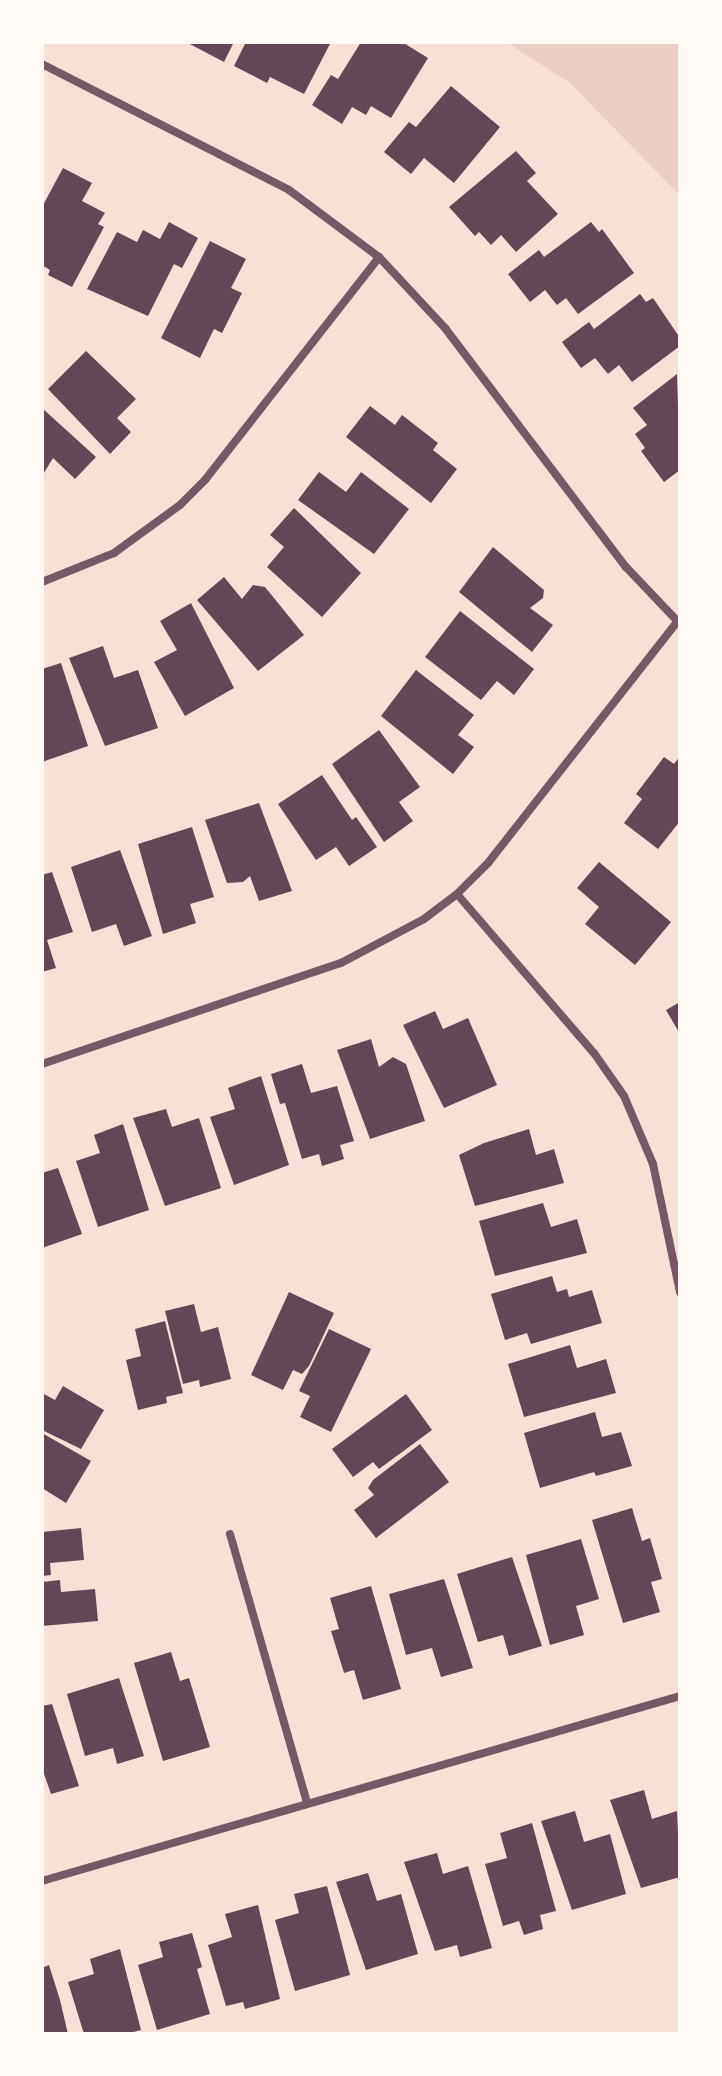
<!DOCTYPE html>
<style>
body{margin:0}
#map{position:relative;width:722px;height:2076px;overflow:hidden;background:#f7e1d7;font-family:"DM Sans",sans-serif}
div>[style]{position:absolute}
.green>*{inset:0;background:#ebcfc5}
.building>*{inset:0;background:#644757}
.minor>*{height:8px;margin:-4px;padding:0 4px;transform-origin:4px;border-radius:4px;background:#755966}
span{translate:-50% -50%;white-space:nowrap;text-align:center;line-height:1.15;-webkit-text-stroke:7px #fffaf5;paint-order:stroke}
.frame{position:absolute;inset:0;border:44px solid #fffaf5;pointer-events:none}
</style>
<div id="map">
<div class="green">
<div style="clip-path:polygon(506px 42px,680px 42px,680px 196px,570px 83px)"></div>
</div>
<div class="building">
<div style="clip-path:polygon(186px 42px,234px 42px,224px 62px)"></div>
<div style="clip-path:polygon(246px 42px,331px 42px,304px 94px,270px 77px,267px 83px,234px 66px)"></div>
<div style="clip-path:polygon(361px 42px,402px 42px,428px 58px,391px 118px,371px 106px,366px 115px,352px 107px,342px 124px,312px 105px,331px 75px,338px 79px)"></div>
<div style="clip-path:polygon(451px 86px,500px 127px,454px 183px,424px 158px,411px 174px,384px 152px,409px 122px,416px 127px)"></div>
<div style="clip-path:polygon(516px 151px,536px 173px,527px 181px,558px 214px,516px 252px,501px 235px,491px 245px,479px 232px,475px 236px,449px 207px)"></div>
<div style="clip-path:polygon(63px 168px,92px 183px,82px 201px,105px 213px,98px 224px,104px 227px,72px 287px,48px 275px,50px 270px,42px 265px,42px 207px)"></div>
<div style="clip-path:polygon(169px 222px,198px 238px,182px 268px,174px 264px,148px 316px,87px 289px,117px 232px,137px 242px,143px 230px,160px 239px)"></div>
<div style="clip-path:polygon(591px 222px,599px 232px,602px 229px,634px 273px,578px 314px,566px 298px,557px 305px,545px 290px,530px 302px,508px 274px,539px 250px,544px 257px)"></div>
<div style="clip-path:polygon(210px 241px,246px 259px,231px 288px,242px 293px,222px 333px,214px 329px,200px 358px,161px 338px)"></div>
<div style="clip-path:polygon(640px 294px,646px 302px,653px 298px,680px 338px,680px 346px,632px 382px,619px 365px,608px 374px,595px 358px,581px 368px,562px 342px,589px 322px,594px 329px)"></div>
<div style="clip-path:polygon(86px 351px,136px 399px,117px 418px,131px 432px,110px 454px,48px 389px)"></div>
<div style="clip-path:polygon(677px 374px,680px 470px,664px 482px,641px 451px,645px 448px,635px 434px,647px 425px,633px 408px)"></div>
<div style="clip-path:polygon(370px 406px,395px 425px,402px 415px,438px 443px,433px 450px,457px 469px,431px 503px,346px 437px)"></div>
<div style="clip-path:polygon(42px 408px,96px 457px,75px 479px,53px 458px,42px 476px)"></div>
<div style="clip-path:polygon(319px 472px,346px 492px,361px 472px,409px 509px,374px 554px,298px 500px)"></div>
<div style="clip-path:polygon(294px 508px,361px 573px,322px 617px,267px 567px,284px 547px,270px 535px)"></div>
<div style="clip-path:polygon(493px 547px,544px 590px,543px 598px,530px 608px,553px 625px,532px 652px,459px 592px)"></div>
<div style="clip-path:polygon(224px 577px,242px 599px,253px 585px,265px 587px,304px 635px,258px 671px,197px 600px)"></div>
<div style="clip-path:polygon(191px 603px,234px 688px,185px 716px,154px 662px,177px 650px,160px 621px)"></div>
<div style="clip-path:polygon(460px 611px,534px 669px,514px 695px,497px 681px,481px 700px,425px 657px)"></div>
<div style="clip-path:polygon(103px 646px,114px 678px,138px 670px,158px 728px,105px 746px,69px 658px)"></div>
<div style="clip-path:polygon(61px 663px,88px 746px,42px 762px,42px 669px)"></div>
<div style="clip-path:polygon(416px 670px,474px 715px,458px 735px,474px 747px,453px 774px,381px 716px)"></div>
<div style="clip-path:polygon(379px 730px,420px 787px,399px 802px,413px 821px,384px 842px,332px 764px)"></div>
<div style="clip-path:polygon(680px 756px,680px 821px,658px 849px,624px 823px,642px 799px,636px 794px,664px 757px,674px 764px)"></div>
<div style="clip-path:polygon(322px 775px,352px 820px,356px 817px,377px 847px,349px 866px,336px 847px,316px 860px,278px 804px)"></div>
<div style="clip-path:polygon(259px 803px,292px 891px,259px 901px,250px 876px,243px 882px,227px 883px,205px 820px)"></div>
<div style="clip-path:polygon(192px 827px,214px 897px,190px 904px,196px 923px,163px 934px,138px 844px)"></div>
<div style="clip-path:polygon(120px 850px,152px 936px,124px 946px,116px 924px,92px 932px,71px 867px)"></div>
<div style="clip-path:polygon(599px 862px,671px 922px,635px 965px,585px 924px,599px 907px,577px 888px)"></div>
<div style="clip-path:polygon(52px 872px,73px 932px,47px 940px,56px 968px,42px 972px,42px 875px)"></div>
<div style="clip-path:polygon(680px 1002px,680px 1034px,666px 1010px)"></div>
<div style="clip-path:polygon(435px 1011px,443px 1029px,468px 1018px,497px 1085px,444px 1108px,403px 1025px)"></div>
<div style="clip-path:polygon(371px 1039px,379px 1067px,393px 1057px,406px 1064px,425px 1121px,370px 1139px,337px 1050px)"></div>
<div style="clip-path:polygon(302px 1064px,311px 1093px,337px 1086px,354px 1141px,340px 1145px,344px 1159px,322px 1166px,319px 1154px,302px 1159px,285px 1103px,280px 1104px,271px 1074px)"></div>
<div style="clip-path:polygon(261px 1076px,289px 1165px,234px 1185px,210px 1117px,235px 1109px,228px 1088px)"></div>
<div style="clip-path:polygon(166px 1109px,172px 1127px,199px 1118px,221px 1188px,165px 1206px,133px 1118px)"></div>
<div style="clip-path:polygon(123px 1124px,149px 1210px,98px 1227px,76px 1161px,100px 1153px,94px 1135px)"></div>
<div style="clip-path:polygon(529px 1129px,536px 1155px,554px 1149px,564px 1183px,475px 1206px,459px 1155px,484px 1143px)"></div>
<div style="clip-path:polygon(58px 1168px,82px 1234px,42px 1248px,42px 1173px)"></div>
<div style="clip-path:polygon(543px 1203px,551px 1227px,577px 1219px,587px 1253px,495px 1276px,479px 1221px)"></div>
<div style="clip-path:polygon(552px 1276px,557px 1292px,567px 1289px,569px 1297px,592px 1290px,602px 1323px,531px 1344px,527px 1333px,505px 1340px,491px 1294px)"></div>
<div style="clip-path:polygon(289px 1292px,334px 1313px,309px 1366px,302px 1374px,293px 1370px,283px 1390px,251px 1375px)"></div>
<div style="clip-path:polygon(194px 1304px,201px 1332px,218px 1327px,231px 1379px,200px 1387px,199px 1380px,183px 1384px,165px 1311px)"></div>
<div style="clip-path:polygon(165px 1321px,183px 1393px,166px 1397px,167px 1403px,138px 1410px,126px 1360px,141px 1356px,135px 1329px)"></div>
<div style="clip-path:polygon(329px 1329px,371px 1349px,331px 1432px,300px 1417px,310px 1396px,299px 1391px)"></div>
<div style="clip-path:polygon(570px 1345px,577px 1368px,606px 1359px,616px 1393px,524px 1417px,508px 1364px)"></div>
<div style="clip-path:polygon(63px 1386px,104px 1410px,81px 1449px,42px 1430px,42px 1393px,55px 1400px)"></div>
<div style="clip-path:polygon(406px 1394px,432px 1430px,379px 1469px,373px 1462px,353px 1477px,332px 1449px)"></div>
<div style="clip-path:polygon(595px 1412px,602px 1437px,621px 1432px,632px 1466px,596px 1476px,594px 1472px,540px 1488px,524px 1433px)"></div>
<div style="clip-path:polygon(42px 1433px,91px 1461px,66px 1503px,42px 1488px)"></div>
<div style="clip-path:polygon(420px 1444px,449px 1482px,376px 1538px,354px 1510px,374px 1495px,368px 1488px,373px 1480px)"></div>
<div style="clip-path:polygon(632px 1508px,642px 1541px,650px 1538px,662px 1579px,651px 1582px,660px 1612px,623px 1623px,592px 1520px)"></div>
<div style="clip-path:polygon(81px 1528px,84px 1560px,50px 1563px,51px 1575px,42px 1576px,42px 1532px)"></div>
<div style="clip-path:polygon(581px 1539px,599px 1599px,576px 1606px,584px 1635px,550px 1645px,526px 1555px)"></div>
<div style="clip-path:polygon(512px 1557px,542px 1646px,509px 1656px,503px 1635px,478px 1642px,457px 1574px)"></div>
<div style="clip-path:polygon(444px 1579px,473px 1668px,441px 1677px,432px 1648px,406px 1655px,389px 1594px)"></div>
<div style="clip-path:polygon(60px 1580px,61px 1592px,95px 1589px,98px 1621px,42px 1626px,42px 1582px)"></div>
<div style="clip-path:polygon(371px 1586px,401px 1689px,363px 1700px,354px 1670px,344px 1673px,331px 1631px,339px 1629px,330px 1598px)"></div>
<div style="clip-path:polygon(171px 1652px,180px 1681px,189px 1678px,210px 1747px,163px 1761px,134px 1663px)"></div>
<div style="clip-path:polygon(119px 1678px,144px 1756px,117px 1764px,113px 1748px,85px 1756px,67px 1694px)"></div>
<div style="clip-path:polygon(52px 1704px,79px 1786px,51px 1794px,42px 1768px,42px 1706px)"></div>
<div style="clip-path:polygon(644px 1790px,652px 1819px,677px 1811px,680px 1877px,641px 1888px,610px 1800px)"></div>
<div style="clip-path:polygon(575px 1811px,584px 1842px,610px 1834px,626px 1894px,572px 1910px,541px 1821px)"></div>
<div style="clip-path:polygon(532px 1823px,556px 1911px,540px 1915px,543px 1929px,524px 1935px,519px 1921px,503px 1926px,485px 1864px,507px 1858px,500px 1833px)"></div>
<div style="clip-path:polygon(437px 1853px,443px 1874px,468px 1866px,492px 1948px,460px 1957px,457px 1945px,435px 1951px,404px 1862px)"></div>
<div style="clip-path:polygon(368px 1873px,377px 1901px,401px 1894px,418px 1954px,366px 1970px,336px 1882px)"></div>
<div style="clip-path:polygon(327px 1886px,350px 1975px,295px 1991px,275px 1920px,299px 1913px,294px 1894px)"></div>
<div style="clip-path:polygon(258px 1905px,280px 1999px,245px 2009px,243px 2002px,226px 2006px,208px 1945px,232px 1937px,225px 1914px)"></div>
<div style="clip-path:polygon(192px 1933px,202px 1967px,197px 1969px,210px 2014px,157px 2030px,138px 1965px,163px 1957px,159px 1942px)"></div>
<div style="clip-path:polygon(120px 1949px,141px 2030px,126px 2034px,84px 2034px,68px 1982px,94px 1974px,90px 1959px)"></div>
<div style="clip-path:polygon(49px 1965px,60px 2000px,68px 2034px,42px 2034px,42px 1968px)"></div>
</div>
<div class="minor">
<div style="left:42px;top:64px;width:277px;rotate:27deg"></div>
<div style="left:289px;top:190px;width:112px;rotate:36.7deg"></div>
<div style="left:379px;top:257px;width:97px;rotate:47.1deg"></div>
<div style="left:445px;top:328px;width:300px;rotate:52.9deg"></div>
<div style="left:626px;top:567px;width:79px;rotate:46.5deg"></div>
<div style="left:42px;top:582px;width:78px;rotate:-21.9deg"></div>
<div style="left:114px;top:553px;width:82px;rotate:-36deg"></div>
<div style="left:180px;top:505px;width:35px;rotate:-45deg"></div>
<div style="left:205px;top:480px;width:283px;rotate:-52deg"></div>
<div style="left:457px;top:894px;width:210px;rotate:49.3deg"></div>
<div style="left:594px;top:1053px;width:52px;rotate:55.1deg"></div>
<div style="left:624px;top:1096px;width:74px;rotate:66.9deg"></div>
<div style="left:653px;top:1164px;width:131px;rotate:78.1deg"></div>
<div style="left:42px;top:1064px;width:316px;rotate:-18.7deg"></div>
<div style="left:341px;top:963px;width:94px;rotate:-27.9deg"></div>
<div style="left:424px;top:919px;width:41px;rotate:-37.1deg"></div>
<div style="left:457px;top:894px;width:44px;rotate:-45deg"></div>
<div style="left:488px;top:863px;width:306px;rotate:-51.9deg"></div>
<div style="left:230px;top:1534px;width:280px;rotate:74deg"></div>
<div style="left:42px;top:1881px;width:664px;rotate:-16.17deg"></div>
</div>
<div class="frame"></div>
</div>
